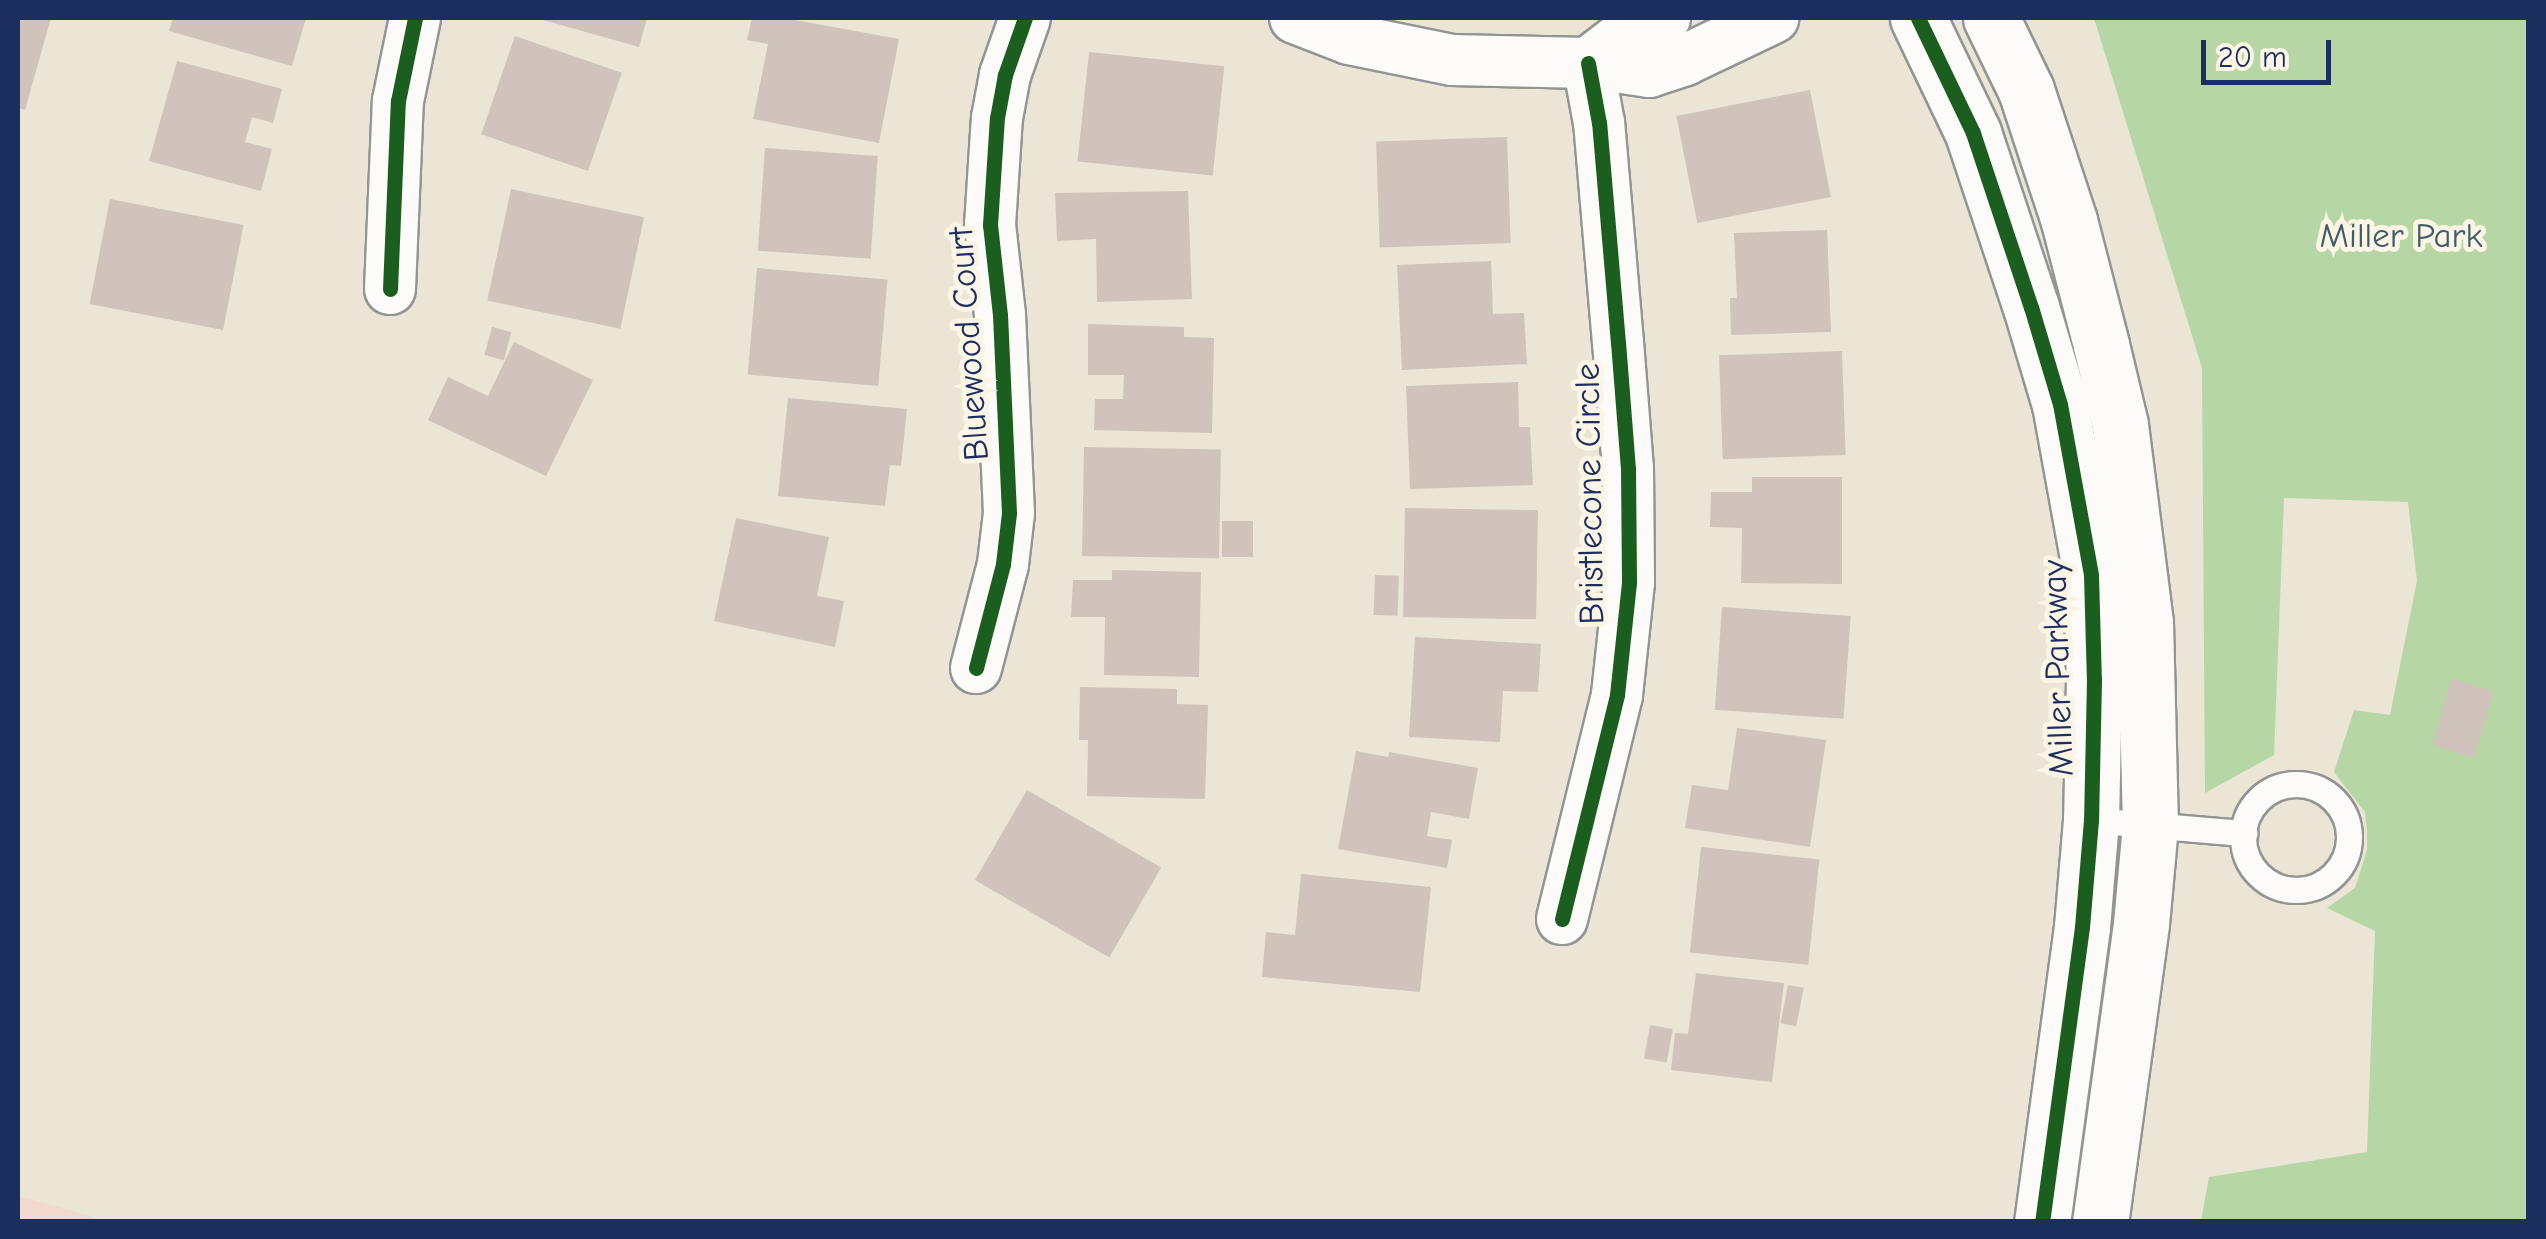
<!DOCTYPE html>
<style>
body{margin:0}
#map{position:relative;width:2546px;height:1239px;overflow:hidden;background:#eae5d5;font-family:"Comic Neue",sans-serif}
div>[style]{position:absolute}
.built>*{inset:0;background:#f1d9d0}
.green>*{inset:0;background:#b7d6a5}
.building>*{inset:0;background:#d0c3bb;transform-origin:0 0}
.roads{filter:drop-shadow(2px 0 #939494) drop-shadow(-2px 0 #939494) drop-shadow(0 2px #939494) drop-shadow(0 -2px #939494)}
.service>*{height:25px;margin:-12.5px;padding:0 12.5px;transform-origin:12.5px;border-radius:12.5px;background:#fcfbf9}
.service>.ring{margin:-12.5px;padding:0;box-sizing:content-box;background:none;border:25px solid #fcfbf9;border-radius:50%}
.minor>*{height:50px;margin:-25px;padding:0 25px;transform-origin:25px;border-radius:25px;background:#fcfbf9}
.tertiary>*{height:55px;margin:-27.5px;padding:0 27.5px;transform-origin:27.5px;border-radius:27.5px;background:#fcfbf9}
.cycleway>*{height:15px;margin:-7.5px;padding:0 7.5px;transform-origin:7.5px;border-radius:7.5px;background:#1b5e20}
span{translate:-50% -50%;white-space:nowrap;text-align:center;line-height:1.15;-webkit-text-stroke:10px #fcf5e5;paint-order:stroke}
.park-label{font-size:35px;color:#3e5d68}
.street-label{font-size:35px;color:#1b2f5e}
.frame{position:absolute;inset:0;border:20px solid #1b2f5e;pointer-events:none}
.scale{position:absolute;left:2201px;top:40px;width:130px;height:45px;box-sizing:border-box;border:5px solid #1b2f5e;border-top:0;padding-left:12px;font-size:30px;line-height:35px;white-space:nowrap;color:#1b2f5e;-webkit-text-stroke:8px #fcf5e5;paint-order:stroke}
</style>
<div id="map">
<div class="built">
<div style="clip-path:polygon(18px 1196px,59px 1207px,105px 1221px,18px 1221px)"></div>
</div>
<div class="green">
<div style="clip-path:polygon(2094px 18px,2528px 18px,2528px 1221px,2201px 1221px,2209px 1177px,2367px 1152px,2375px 931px,2327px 908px,2355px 888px,2367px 850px,2367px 831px,2365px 812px,2334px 772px,2354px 710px,2390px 715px,2417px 581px,2408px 502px,2284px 498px,2274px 755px,2205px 793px,2202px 368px)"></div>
</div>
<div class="building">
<div style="clip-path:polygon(18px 18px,51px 18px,25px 110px,18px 108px)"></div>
<div style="clip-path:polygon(173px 18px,306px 18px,292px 66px,169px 31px)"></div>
<div style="clip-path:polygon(536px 18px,647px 18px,639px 47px)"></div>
<div style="clip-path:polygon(752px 18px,784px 18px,899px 39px,879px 143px,753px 119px,768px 44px,747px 40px)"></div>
<div style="left:515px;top:36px;width:113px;height:104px;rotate:19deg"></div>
<div style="left:1089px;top:52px;width:136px;height:110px;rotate:6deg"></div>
<div style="clip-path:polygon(177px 61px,282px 89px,273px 123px,252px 117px,245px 142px,272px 149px,261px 191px,149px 161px)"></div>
<div style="left:1810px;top:90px;width:109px;height:136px;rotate:79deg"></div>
<div style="left:1507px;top:137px;width:106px;height:131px;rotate:88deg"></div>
<div style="left:765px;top:148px;width:113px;height:103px;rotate:4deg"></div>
<div style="left:511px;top:189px;width:136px;height:114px;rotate:12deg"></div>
<div style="clip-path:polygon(1188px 191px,1192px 299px,1097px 302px,1096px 239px,1057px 241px,1055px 193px)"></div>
<div style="left:110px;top:199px;width:136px;height:107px;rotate:11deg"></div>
<div style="clip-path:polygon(1827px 230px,1831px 332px,1731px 335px,1730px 298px,1737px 298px,1734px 233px)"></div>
<div style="clip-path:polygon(1491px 261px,1493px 314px,1524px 313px,1527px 364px,1402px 370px,1397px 265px)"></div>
<div style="left:757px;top:268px;width:131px;height:107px;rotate:5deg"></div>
<div style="clip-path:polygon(1088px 324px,1184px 327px,1184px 337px,1214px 338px,1212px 433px,1094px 430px,1095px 399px,1123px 399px,1124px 375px,1088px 375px)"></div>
<div style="left:492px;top:327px;width:20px;height:29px;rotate:15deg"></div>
<div style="clip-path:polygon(514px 342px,593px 380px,546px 476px,428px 420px,448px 377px,488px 396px)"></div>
<div style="left:1842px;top:351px;width:104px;height:123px;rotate:88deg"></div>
<div style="clip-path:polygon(1518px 382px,1519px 427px,1530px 427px,1533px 485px,1410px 489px,1406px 386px)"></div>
<div style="clip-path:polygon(788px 398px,907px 409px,901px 466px,890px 465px,885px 506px,778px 496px)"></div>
<div style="left:1084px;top:447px;width:137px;height:109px;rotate:1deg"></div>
<div style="clip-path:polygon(1752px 477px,1842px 477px,1842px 584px,1741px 583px,1742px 528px,1710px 527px,1711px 492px,1752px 492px)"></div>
<div style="left:1405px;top:508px;width:133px;height:109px;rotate:1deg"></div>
<div style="clip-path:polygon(736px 518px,829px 537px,817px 596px,844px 601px,835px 647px,714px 621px)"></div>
<div style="left:1222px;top:521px;width:31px;height:36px"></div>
<div style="clip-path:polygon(1112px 570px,1201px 572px,1199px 677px,1104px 675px,1105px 617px,1071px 617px,1073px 580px,1112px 580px)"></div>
<div style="left:1375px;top:575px;width:24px;height:40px;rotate:2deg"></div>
<div style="left:1722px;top:607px;width:129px;height:103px;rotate:4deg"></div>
<div style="clip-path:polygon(1415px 637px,1541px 644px,1538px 692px,1503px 691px,1500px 742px,1409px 737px)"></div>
<div style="left:2451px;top:679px;width:44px;height:69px;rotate:16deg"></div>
<div style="clip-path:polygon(1080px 687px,1177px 689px,1177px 704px,1208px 705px,1205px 799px,1087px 796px,1088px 740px,1079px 740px)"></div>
<div style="clip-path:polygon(1737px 728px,1826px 740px,1810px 847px,1685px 828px,1692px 785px,1728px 790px)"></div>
<div style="clip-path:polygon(1356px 751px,1388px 757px,1389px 752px,1478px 768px,1469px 819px,1431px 812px,1427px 836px,1452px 840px,1447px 868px,1338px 849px)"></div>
<div style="left:1027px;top:790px;width:155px;height:104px;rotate:30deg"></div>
<div style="left:1701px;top:847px;width:119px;height:106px;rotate:6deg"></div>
<div style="clip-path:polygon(1301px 874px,1431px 887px,1420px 992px,1262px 977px,1266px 932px,1295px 935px)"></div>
<div style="clip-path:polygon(1696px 973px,1784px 983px,1772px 1082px,1671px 1070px,1675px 1033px,1688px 1034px)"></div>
<div style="left:1788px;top:985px;width:16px;height:39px;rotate:11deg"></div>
<div style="left:1650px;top:1025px;width:23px;height:34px;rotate:10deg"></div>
</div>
<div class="roads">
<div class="service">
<div class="ring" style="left:2243px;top:784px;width:81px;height:81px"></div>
<div style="left:2091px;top:820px;width:154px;rotate:4.9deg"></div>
</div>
<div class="minor">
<div style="left:1295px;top:18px;width:58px;rotate:21.3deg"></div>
<div style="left:1349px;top:39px;width:105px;rotate:11.5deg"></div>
<div style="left:1452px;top:60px;width:136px;rotate:1.3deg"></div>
<div style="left:1588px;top:63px;width:62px;rotate:8.4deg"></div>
<div style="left:1649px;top:72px;width:38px;rotate:-18deg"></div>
<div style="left:1685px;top:60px;width:98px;rotate:-25.5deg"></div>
<div style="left:1588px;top:63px;width:54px;rotate:-37.5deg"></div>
<div style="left:1631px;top:30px;width:36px;rotate:-19deg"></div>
<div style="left:390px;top:289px;width:188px;rotate:-87.6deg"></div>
<div style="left:398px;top:101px;width:85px;rotate:-78.4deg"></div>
<div style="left:976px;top:668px;width:107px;rotate:-75.4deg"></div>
<div style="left:1003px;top:564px;width:51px;rotate:-83.3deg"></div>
<div style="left:1009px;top:513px;width:198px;rotate:-92.6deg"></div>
<div style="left:1000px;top:315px;width:91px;rotate:-96.3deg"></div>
<div style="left:990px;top:225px;width:107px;rotate:-86.3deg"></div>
<div style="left:997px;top:118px;width:44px;rotate:-79.5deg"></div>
<div style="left:1005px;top:75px;width:60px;rotate:-70.7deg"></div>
<div style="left:1562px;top:919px;width:231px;rotate:-76.2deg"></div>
<div style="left:1617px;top:695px;width:114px;rotate:-83.9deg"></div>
<div style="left:1629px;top:582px;width:113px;rotate:-90.5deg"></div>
<div style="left:1628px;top:469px;width:126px;rotate:-94.5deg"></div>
<div style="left:1618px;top:343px;width:221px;rotate:-94.9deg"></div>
<div style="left:1599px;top:123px;width:61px;rotate:-100.4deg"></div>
</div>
<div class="tertiary">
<div style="left:1918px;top:18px;width:127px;rotate:64.4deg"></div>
<div style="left:1973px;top:133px;width:183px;rotate:71.6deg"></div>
<div style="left:2031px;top:307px;width:101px;rotate:73.4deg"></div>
<div style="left:2060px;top:404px;width:174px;rotate:79.7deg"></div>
<div style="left:2091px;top:575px;width:105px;rotate:88.4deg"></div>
<div style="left:2094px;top:680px;width:140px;rotate:91.2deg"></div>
<div style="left:2091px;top:820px;width:107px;rotate:94.8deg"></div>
<div style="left:2082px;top:927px;width:298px;rotate:97.7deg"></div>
<div style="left:1991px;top:18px;width:80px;rotate:64.1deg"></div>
<div style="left:2026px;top:90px;width:138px;rotate:71.8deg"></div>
<div style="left:2069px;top:221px;width:128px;rotate:75.5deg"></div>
<div style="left:2101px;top:345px;width:82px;rotate:76.6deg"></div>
<div style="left:2120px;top:425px;width:199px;rotate:82.8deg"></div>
<div style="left:2145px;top:622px;width:203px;rotate:88.6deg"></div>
<div style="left:2150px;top:825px;width:99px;rotate:95.2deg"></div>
<div style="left:2141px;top:924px;width:301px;rotate:97.8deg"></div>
</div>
</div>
<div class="cycleway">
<div style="left:1918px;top:18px;width:127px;rotate:64.4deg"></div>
<div style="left:1973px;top:133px;width:183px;rotate:71.6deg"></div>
<div style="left:2031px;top:307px;width:101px;rotate:73.4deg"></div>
<div style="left:2060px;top:404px;width:174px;rotate:79.7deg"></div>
<div style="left:2091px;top:575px;width:105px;rotate:88.4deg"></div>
<div style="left:2094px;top:680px;width:140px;rotate:91.2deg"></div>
<div style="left:2091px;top:820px;width:107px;rotate:94.8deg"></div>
<div style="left:2082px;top:927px;width:298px;rotate:97.7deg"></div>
<div style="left:390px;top:289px;width:188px;rotate:-87.6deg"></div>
<div style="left:398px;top:101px;width:85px;rotate:-78.4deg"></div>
<div style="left:976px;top:668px;width:107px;rotate:-75.4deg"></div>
<div style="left:1003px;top:564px;width:51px;rotate:-83.3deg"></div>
<div style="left:1009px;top:513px;width:198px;rotate:-92.6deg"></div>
<div style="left:1000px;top:315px;width:91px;rotate:-96.3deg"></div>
<div style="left:990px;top:225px;width:107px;rotate:-86.3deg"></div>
<div style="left:997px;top:118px;width:44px;rotate:-79.5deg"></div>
<div style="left:1005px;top:75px;width:60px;rotate:-70.7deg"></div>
<div style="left:1562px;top:919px;width:231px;rotate:-76.2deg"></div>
<div style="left:1617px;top:695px;width:114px;rotate:-83.9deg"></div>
<div style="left:1629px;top:582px;width:113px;rotate:-90.5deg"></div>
<div style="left:1628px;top:469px;width:126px;rotate:-94.5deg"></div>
<div style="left:1618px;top:343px;width:221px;rotate:-94.9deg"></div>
<div style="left:1599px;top:123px;width:61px;rotate:-100.4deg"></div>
</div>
<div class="park-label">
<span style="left:2401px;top:236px">Miller Park</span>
</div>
<div class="street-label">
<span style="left:969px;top:344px;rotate:-94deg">Bluewood Court</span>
<span style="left:1590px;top:494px;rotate:-91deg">Bristlecone Circle</span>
<span style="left:2058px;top:668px;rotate:-92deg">Miller Parkway</span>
</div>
<div class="frame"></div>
<div class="scale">20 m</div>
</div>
